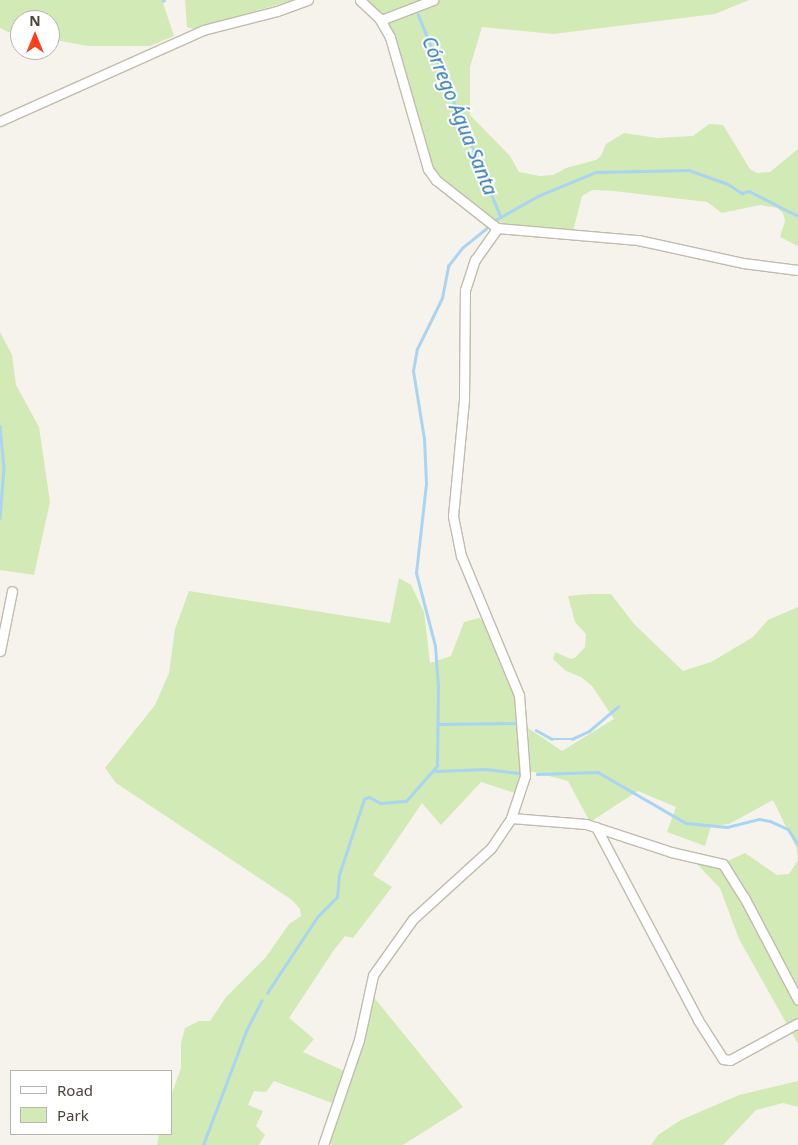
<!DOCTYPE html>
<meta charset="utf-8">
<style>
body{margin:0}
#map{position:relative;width:798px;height:1145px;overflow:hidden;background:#f6f3ec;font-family:"Noto Sans",sans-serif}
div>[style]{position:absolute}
.green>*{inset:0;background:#d2eab5}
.stream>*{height:2.5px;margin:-1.25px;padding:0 1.25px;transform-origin:1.25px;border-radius:1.25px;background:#a9d4f2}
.roads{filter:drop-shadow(1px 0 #c2bbae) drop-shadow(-1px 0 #c2bbae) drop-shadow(0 1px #c2bbae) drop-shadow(0 -1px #c2bbae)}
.minor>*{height:9px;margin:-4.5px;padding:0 4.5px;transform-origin:4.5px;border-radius:4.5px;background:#fff}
span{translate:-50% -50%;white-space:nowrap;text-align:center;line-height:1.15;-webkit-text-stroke:4px #fff;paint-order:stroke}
.water-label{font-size:19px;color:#2e7ab2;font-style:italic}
.legend{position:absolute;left:10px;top:1070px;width:162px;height:65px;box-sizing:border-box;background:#fff;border:1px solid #b7b4b0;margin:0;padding:6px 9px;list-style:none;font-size:15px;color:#4b4439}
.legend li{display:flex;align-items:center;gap:10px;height:25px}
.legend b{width:25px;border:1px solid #b7b4b0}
.north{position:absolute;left:10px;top:10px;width:50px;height:50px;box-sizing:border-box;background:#fff;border:1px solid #b7b4b0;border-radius:50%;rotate:0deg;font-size:14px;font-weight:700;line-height:20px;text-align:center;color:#4b4439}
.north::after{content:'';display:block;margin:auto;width:18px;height:22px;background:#fc3f1d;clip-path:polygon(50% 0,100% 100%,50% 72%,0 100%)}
</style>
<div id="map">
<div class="green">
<div style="clip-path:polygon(0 0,162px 0,174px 36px,150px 46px,88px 46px,50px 39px,50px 20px,20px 20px,20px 33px,8px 32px,0 28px)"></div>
<div style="clip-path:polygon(185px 0,294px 0,193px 29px,187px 27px)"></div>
<div style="clip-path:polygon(366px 0,749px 0,715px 14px,553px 34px,482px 27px,470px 67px,470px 115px,510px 156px,519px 172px,540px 176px,553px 175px,566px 168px,596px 160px,601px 156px,606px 144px,624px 133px,657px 138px,693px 136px,709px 124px,723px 125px,750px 169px,757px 173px,770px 172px,798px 149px,798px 246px,780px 237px,785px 221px,783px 213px,777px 208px,760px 205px,722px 213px,707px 202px,614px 191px,592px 190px,582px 196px,573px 231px,505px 227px,504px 223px,496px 222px,435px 174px,428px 164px,396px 41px,383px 14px)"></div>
<div style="clip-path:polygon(0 332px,12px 355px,16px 385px,39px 427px,50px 502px,34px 575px,0 570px)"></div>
<div style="clip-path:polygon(399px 578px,411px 585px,424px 612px,430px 663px,451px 656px,464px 622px,479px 618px,488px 624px,518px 702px,521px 779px,518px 794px,481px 782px,441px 825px,422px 803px,373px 875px,392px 887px,353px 938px,345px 936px,334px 950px,289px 1018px,314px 1039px,303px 1052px,344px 1071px,332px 1103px,274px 1081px,266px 1092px,254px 1091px,248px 1105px,263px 1111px,256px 1126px,265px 1135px,259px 1145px,157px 1145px,159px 1134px,171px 1134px,171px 1096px,181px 1068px,181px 1043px,185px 1028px,199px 1021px,210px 1021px,226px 997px,266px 957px,289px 924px,301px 916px,300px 909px,292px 900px,116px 783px,105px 768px,155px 705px,169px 673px,175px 629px,189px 591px,390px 623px)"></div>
<div style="clip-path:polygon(590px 594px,611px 594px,634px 624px,683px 671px,711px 662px,753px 637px,768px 620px,798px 607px,798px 1044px,739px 939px,720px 888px,692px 859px,721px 864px,745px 853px,777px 875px,789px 874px,798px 860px,796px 847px,773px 800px,729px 824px,711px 826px,705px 846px,667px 832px,676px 807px,638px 791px,590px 822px,568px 781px,530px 771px,528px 728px,562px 751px,614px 719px,592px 686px,581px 677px,566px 671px,553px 659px,555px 652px,571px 659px,576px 657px,585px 647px,586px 634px,575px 622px,568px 596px)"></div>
<div style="clip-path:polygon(372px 995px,463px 1107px,403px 1145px,333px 1145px,328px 1143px,330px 1132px,364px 1041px)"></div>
<div style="clip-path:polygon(798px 1081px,798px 1107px,783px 1103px,756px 1110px,723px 1145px,651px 1145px,658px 1135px,681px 1120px,739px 1095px)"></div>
</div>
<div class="stream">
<div style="left:163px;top:1px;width:1px;rotate:-45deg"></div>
<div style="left:418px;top:14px;width:219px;rotate:67.8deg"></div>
<div style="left:497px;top:219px;width:47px;rotate:-29.3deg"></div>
<div style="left:538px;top:196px;width:63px;rotate:-22.5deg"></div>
<div style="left:596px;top:172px;width:93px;rotate:-1.2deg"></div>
<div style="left:689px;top:170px;width:41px;rotate:19.7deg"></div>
<div style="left:728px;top:184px;width:17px;rotate:33deg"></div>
<div style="left:742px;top:193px;width:7px;rotate:-16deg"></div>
<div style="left:749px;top:191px;width:55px;rotate:27deg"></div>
<div style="left:0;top:426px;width:42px;rotate:84.6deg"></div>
<div style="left:4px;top:468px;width:50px;rotate:94.6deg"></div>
<div style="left:438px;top:724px;width:80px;rotate:-0.7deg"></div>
<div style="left:536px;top:730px;width:18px;rotate:29deg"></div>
<div style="left:552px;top:739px;width:20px"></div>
<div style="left:572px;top:739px;width:19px;rotate:-25deg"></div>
<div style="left:589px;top:731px;width:38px;rotate:-40deg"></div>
<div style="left:435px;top:771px;width:51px;rotate:-2.2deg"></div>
<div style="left:486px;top:769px;width:35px;rotate:7deg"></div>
<div style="left:537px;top:774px;width:61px;rotate:-1.9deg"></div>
<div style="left:598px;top:772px;width:102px;rotate:30.1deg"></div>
<div style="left:686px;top:823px;width:41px;rotate:5.6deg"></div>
<div style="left:727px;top:827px;width:33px;rotate:-14deg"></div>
<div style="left:759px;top:819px;width:11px;rotate:10deg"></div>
<div style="left:770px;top:821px;width:20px;rotate:24deg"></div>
<div style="left:788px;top:829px;width:18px;rotate:56deg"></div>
<div style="left:267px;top:993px;width:92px;rotate:-56.5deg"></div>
<div style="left:318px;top:916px;width:27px;rotate:-45deg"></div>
<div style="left:337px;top:897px;width:22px;rotate:-85deg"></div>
<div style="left:339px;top:875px;width:80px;rotate:-71.8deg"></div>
<div style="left:364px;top:799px;width:5px;rotate:-22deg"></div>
<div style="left:369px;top:797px;width:13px;rotate:27deg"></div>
<div style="left:381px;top:803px;width:25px;rotate:-5deg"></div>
<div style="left:406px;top:801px;width:47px;rotate:-48.5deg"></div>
<div style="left:437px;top:766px;width:79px;rotate:-89.3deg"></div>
<div style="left:438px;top:687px;width:41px;rotate:-94.2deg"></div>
<div style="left:435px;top:646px;width:75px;rotate:-104.6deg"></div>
<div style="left:416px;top:573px;width:90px;rotate:-83.6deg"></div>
<div style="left:426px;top:484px;width:45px;rotate:-92.5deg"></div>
<div style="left:424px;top:439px;width:69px;rotate:-99.2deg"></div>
<div style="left:413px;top:371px;width:22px;rotate:-80deg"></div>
<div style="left:417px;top:349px;width:57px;rotate:-63.9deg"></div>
<div style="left:442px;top:298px;width:33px;rotate:-79deg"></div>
<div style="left:448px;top:266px;width:23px;rotate:-52deg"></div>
<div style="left:462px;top:248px;width:35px;rotate:-39deg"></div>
<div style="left:203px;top:1145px;width:122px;rotate:-69.3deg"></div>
<div style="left:246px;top:1031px;width:34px;rotate:-63deg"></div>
</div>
<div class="roads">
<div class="minor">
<div style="left:381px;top:20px;width:56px;rotate:-21deg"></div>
<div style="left:0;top:121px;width:222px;rotate:-24.1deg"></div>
<div style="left:203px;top:30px;width:76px;rotate:-14.4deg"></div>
<div style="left:277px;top:11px;width:33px;rotate:-20deg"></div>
<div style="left:497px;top:228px;width:142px;rotate:4.9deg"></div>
<div style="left:638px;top:240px;width:107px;rotate:12.4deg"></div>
<div style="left:743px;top:263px;width:55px;rotate:7.3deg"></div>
<div style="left:0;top:651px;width:61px;rotate:-78.7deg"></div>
<div style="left:511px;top:818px;width:75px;rotate:4.6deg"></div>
<div style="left:586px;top:824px;width:89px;rotate:18.2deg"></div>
<div style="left:671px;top:852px;width:53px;rotate:13deg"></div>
<div style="left:723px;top:864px;width:39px;rotate:58deg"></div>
<div style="left:744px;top:897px;width:116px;rotate:62.3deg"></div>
<div style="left:596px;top:827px;width:218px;rotate:62.1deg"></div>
<div style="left:698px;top:1020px;width:46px;rotate:57.3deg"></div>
<div style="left:723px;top:1059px;width:7px;rotate:8deg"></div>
<div style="left:730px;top:1060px;width:77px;rotate:-28.6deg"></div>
<div style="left:323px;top:1145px;width:111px;rotate:-71.1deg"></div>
<div style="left:359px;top:1040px;width:66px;rotate:-77.8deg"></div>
<div style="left:373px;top:975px;width:69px;rotate:-54.5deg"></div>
<div style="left:413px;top:919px;width:105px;rotate:-42.3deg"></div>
<div style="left:491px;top:848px;width:36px;rotate:-56deg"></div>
<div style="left:511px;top:818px;width:44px;rotate:-71.6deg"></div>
<div style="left:525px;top:776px;width:81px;rotate:-94.2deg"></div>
<div style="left:519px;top:695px;width:151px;rotate:-112.6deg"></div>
<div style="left:461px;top:556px;width:41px;rotate:-101.3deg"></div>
<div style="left:453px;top:516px;width:117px;rotate:-84.6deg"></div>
<div style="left:464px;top:400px;width:110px;rotate:-89.5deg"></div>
<div style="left:465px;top:290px;width:32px;rotate:-72deg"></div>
<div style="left:475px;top:260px;width:39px;rotate:-55deg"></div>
<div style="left:497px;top:228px;width:78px;rotate:-141.8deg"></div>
<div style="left:436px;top:180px;width:14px;rotate:-126deg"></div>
<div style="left:428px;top:169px;width:137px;rotate:-106.1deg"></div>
<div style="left:390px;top:37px;width:22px;rotate:-120deg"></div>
<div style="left:379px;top:18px;width:26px;rotate:-137deg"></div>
</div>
</div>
<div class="water-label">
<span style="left:459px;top:116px;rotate:68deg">Córrego Água Santa</span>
</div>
<ul class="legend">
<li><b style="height:6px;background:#fff"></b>Road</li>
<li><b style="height:14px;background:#d2eab5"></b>Park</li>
</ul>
<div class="north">N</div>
</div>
